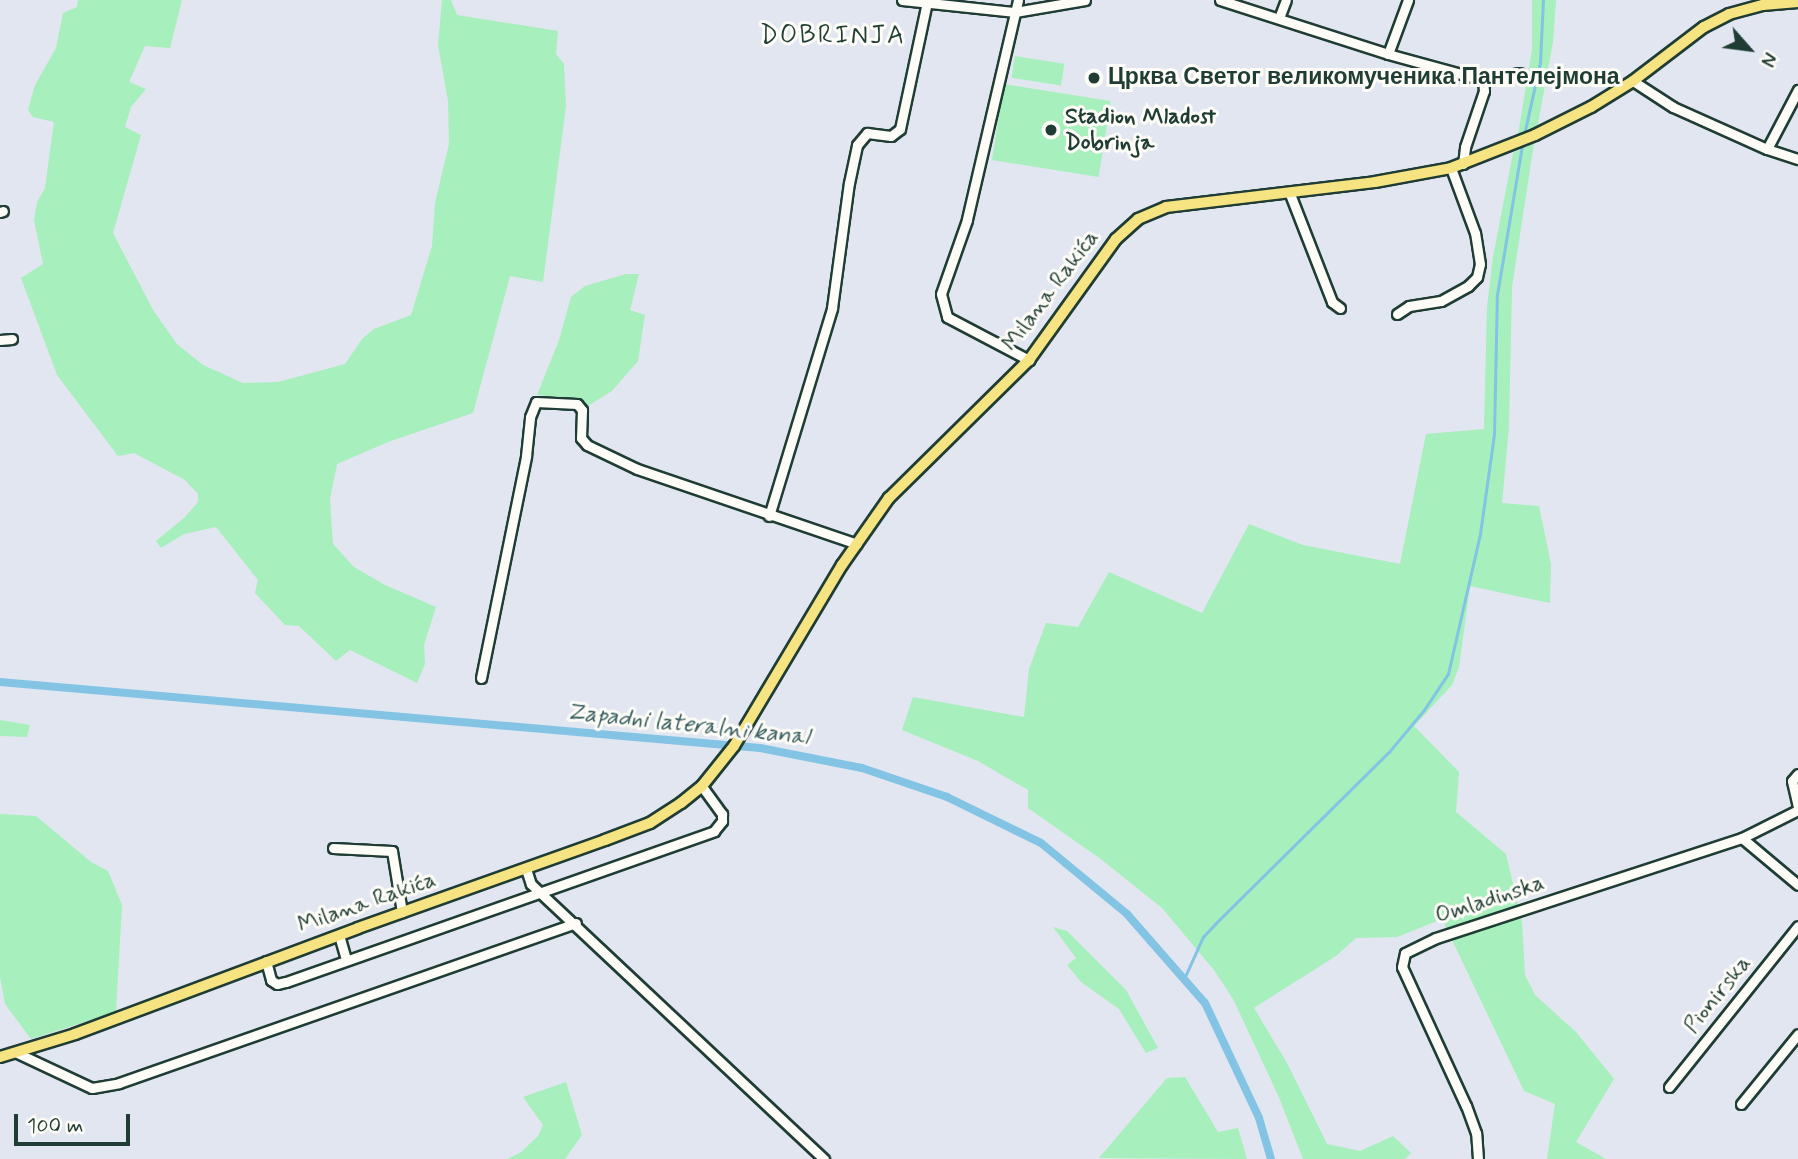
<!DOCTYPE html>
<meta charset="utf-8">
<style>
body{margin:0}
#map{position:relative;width:1798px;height:1159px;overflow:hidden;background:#e1e6f0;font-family:Mynerve,sans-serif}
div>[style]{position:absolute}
.green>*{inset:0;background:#a7efbc;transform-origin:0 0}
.stream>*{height:2.5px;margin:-1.25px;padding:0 1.25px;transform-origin:1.25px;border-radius:1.25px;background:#83c4e4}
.canal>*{height:8px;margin:-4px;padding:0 4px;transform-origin:4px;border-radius:4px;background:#83c4e4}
.roads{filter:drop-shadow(2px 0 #1f3d34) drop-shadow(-2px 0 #1f3d34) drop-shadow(0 2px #1f3d34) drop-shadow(0 -2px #1f3d34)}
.minor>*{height:9px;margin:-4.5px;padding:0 4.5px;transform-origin:4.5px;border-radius:4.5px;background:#fdfcf7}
.major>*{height:10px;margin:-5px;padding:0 5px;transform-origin:5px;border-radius:5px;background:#f6e381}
.dots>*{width:19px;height:19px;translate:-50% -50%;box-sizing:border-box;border:4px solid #fdfcf7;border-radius:50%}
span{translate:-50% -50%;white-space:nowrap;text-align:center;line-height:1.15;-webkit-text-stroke:6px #fdfcf7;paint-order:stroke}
.poi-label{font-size:23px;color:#1f3d34;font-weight:700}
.left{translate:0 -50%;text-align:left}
.street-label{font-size:23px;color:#1f3d34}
.water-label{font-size:24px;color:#385f60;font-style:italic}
.quarter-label{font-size:26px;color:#1f3d34;letter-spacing:2px}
.north{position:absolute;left:1714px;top:14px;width:70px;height:70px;-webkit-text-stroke:5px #fdfcf7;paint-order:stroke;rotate:118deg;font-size:19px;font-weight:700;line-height:28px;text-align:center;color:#1f3d34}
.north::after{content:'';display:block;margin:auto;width:24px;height:32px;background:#1f3d34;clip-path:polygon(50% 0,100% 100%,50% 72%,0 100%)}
.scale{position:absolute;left:14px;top:1114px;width:116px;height:32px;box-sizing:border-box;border:4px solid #1f3d34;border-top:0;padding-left:9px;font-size:21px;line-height:24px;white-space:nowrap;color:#1f3d34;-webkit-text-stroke:5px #fdfcf7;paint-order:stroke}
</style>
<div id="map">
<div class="green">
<div style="clip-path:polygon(78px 0,182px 0,170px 48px,145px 46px,129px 82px,146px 89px,131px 107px,125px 127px,141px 135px,113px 233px,153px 310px,177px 344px,203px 365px,243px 383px,278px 382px,345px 364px,362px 339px,374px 329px,411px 315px,432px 246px,435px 203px,449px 144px,448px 101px,438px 45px,442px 0,451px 0,457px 15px,558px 31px,556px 54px,564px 64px,566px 106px,543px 282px,510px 276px,473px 413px,388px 442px,337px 464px,330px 499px,333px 544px,354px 567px,385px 585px,436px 607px,424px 645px,425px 664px,417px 683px,350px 650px,336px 661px,299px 626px,285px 625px,255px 593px,258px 580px,216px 527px,184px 534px,161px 548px,156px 541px,185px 517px,198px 502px,198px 494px,185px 480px,134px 453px,118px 456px,57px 375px,21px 278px,43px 264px,34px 220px,37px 202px,45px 188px,54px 122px,33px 117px,28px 110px,35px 85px,56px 48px,63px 13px,77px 7px)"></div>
<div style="clip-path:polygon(1532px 0,1556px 0,1553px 42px,1537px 129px,1518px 135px,1532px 49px)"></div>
<div style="left:1015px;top:56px;width:50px;height:22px;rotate:9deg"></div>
<div style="left:1004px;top:84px;width:108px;height:77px;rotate:9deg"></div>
<div style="clip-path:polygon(1534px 143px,1512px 287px,1509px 427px,1502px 503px,1539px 506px,1551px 564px,1550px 603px,1470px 586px,1459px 667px,1452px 685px,1414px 726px,1459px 772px,1456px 812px,1506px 854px,1522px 922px,1525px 975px,1535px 995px,1576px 1032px,1614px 1079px,1576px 1142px,1606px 1159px,1547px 1159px,1555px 1104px,1524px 1091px,1442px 919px,1397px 937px,1356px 938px,1336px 956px,1254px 1008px,1287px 1063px,1327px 1144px,1360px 1151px,1393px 1136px,1411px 1153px,1405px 1159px,1303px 1159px,1278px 1095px,1233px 999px,1214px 970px,1162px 908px,1102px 860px,1028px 808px,1028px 790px,978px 761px,902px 730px,913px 697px,1024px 717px,1029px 669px,1046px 623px,1078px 627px,1109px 572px,1202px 613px,1249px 524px,1303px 545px,1400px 564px,1426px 434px,1484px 429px,1487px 307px,1493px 257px,1513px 153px)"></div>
<div style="clip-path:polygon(626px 274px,639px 274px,630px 310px,645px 315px,638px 361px,612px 391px,586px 407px,580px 399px,537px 395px,559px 340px,571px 297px,585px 286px)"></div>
<div style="clip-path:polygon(0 720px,30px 725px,27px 737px,0 736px)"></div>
<div style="clip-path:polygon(0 814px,36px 816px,91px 862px,108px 871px,122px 905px,116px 1012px,31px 1039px,5px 1004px,0 977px)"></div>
<div style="clip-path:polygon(1053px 927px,1067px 931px,1126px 990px,1158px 1048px,1146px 1053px,1119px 1009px,1081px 982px,1067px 965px,1076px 958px)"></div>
<div style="clip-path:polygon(1185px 1077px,1218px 1132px,1238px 1128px,1247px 1159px,1099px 1158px,1167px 1078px)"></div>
<div style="clip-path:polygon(566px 1082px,582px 1135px,565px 1159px,507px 1159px,520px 1153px,538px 1136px,543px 1125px,523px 1097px)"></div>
</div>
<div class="stream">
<div style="left:1524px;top:135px;width:74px;rotate:-77.5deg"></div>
<div style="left:1540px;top:63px;width:63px;rotate:-87.3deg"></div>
<div style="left:1184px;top:979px;width:46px;rotate:-65.7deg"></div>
<div style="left:1203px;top:937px;width:18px;rotate:-47deg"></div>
<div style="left:1215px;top:924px;width:245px;rotate:-44.7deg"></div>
<div style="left:1389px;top:752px;width:55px;rotate:-50.2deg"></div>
<div style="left:1424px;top:710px;width:43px;rotate:-56.3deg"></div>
<div style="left:1448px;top:674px;width:144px;rotate:-77.1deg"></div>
<div style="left:1480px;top:534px;width:101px;rotate:-82deg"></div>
<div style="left:1494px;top:434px;width:139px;rotate:-88.8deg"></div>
<div style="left:1497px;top:295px;width:152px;rotate:-80.5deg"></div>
</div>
<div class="canal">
<div style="left:0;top:682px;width:763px;rotate:4.96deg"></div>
<div style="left:760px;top:748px;width:104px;rotate:11.1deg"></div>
<div style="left:862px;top:768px;width:90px;rotate:18.8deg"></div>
<div style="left:947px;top:797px;width:105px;rotate:26.1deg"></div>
<div style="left:1041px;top:843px;width:112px;rotate:39.5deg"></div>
<div style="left:1127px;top:914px;width:118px;rotate:48.8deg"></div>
<div style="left:1205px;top:1003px;width:127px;rotate:64.8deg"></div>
<div style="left:1259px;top:1118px;width:43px;rotate:73.7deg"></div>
</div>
<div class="roads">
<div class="minor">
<div style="left:902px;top:0;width:114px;rotate:6.1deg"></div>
<div style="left:1015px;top:12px;width:71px;rotate:-9.7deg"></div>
<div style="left:1018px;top:0;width:226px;rotate:103.1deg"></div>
<div style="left:967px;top:220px;width:78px;rotate:109.4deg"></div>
<div style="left:941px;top:294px;width:24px;rotate:75deg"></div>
<div style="left:947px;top:317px;width:93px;rotate:27.7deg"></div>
<div style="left:1220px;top:0;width:176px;rotate:17.8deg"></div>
<div style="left:1388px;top:54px;width:98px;rotate:15.3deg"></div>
<div style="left:1483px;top:80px;width:37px;rotate:-11deg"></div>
<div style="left:1279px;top:18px;width:19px;rotate:-69deg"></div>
<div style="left:1388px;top:54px;width:58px;rotate:-69.7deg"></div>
<div style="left:1633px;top:81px;width:48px;rotate:33deg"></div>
<div style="left:1673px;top:107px;width:103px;rotate:24.1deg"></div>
<div style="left:1767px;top:149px;width:33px;rotate:18deg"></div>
<div style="left:1767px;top:149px;width:67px;rotate:-62.3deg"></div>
<div style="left:1463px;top:164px;width:17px;rotate:-83deg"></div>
<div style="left:1465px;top:147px;width:59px;rotate:-71.3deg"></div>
<div style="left:1484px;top:91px;width:11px;rotate:-95deg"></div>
<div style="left:1290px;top:194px;width:116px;rotate:68.7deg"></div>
<div style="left:1332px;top:302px;width:10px;rotate:37deg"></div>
<div style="left:0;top:212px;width:3px;rotate:-18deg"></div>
<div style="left:1397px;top:314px;width:14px;rotate:-34deg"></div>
<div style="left:1409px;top:306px;width:32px;rotate:-9deg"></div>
<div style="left:1441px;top:301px;width:31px;rotate:-29deg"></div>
<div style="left:1468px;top:286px;width:13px;rotate:-45deg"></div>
<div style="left:1477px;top:277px;width:13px;rotate:-77deg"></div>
<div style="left:1480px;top:264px;width:31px;rotate:-99deg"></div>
<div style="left:1475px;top:233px;width:69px;rotate:-110.3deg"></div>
<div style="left:0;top:340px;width:12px;rotate:-5deg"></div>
<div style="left:769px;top:516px;width:217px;rotate:-73.1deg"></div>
<div style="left:832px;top:308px;width:126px;rotate:-82.3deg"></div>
<div style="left:849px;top:183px;width:39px;rotate:-78deg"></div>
<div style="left:857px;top:145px;width:16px;rotate:-50deg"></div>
<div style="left:867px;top:133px;width:24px;rotate:7deg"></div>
<div style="left:891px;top:136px;width:11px;rotate:-38deg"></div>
<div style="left:900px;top:129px;width:130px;rotate:-78deg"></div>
<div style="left:481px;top:678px;width:227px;rotate:-78.5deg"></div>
<div style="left:526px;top:456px;width:39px;rotate:-84deg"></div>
<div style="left:530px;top:417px;width:16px;rotate:-68deg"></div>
<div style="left:536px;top:402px;width:41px;rotate:2.8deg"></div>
<div style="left:577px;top:404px;width:8px;rotate:50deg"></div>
<div style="left:582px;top:410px;width:28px;rotate:92deg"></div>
<div style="left:581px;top:438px;width:9px;rotate:49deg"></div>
<div style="left:587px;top:445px;width:55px;rotate:25.6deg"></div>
<div style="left:637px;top:469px;width:232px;rotate:18.8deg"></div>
<div style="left:1798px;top:774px;width:9px;rotate:131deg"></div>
<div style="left:1792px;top:781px;width:27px;rotate:77deg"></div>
<div style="left:1742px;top:838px;width:73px;rotate:40deg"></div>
<div style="left:333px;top:848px;width:59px;rotate:2.9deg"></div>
<div style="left:392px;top:851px;width:62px;rotate:80.7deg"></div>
<div style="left:526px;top:869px;width:16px;rotate:72deg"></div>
<div style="left:531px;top:884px;width:402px;rotate:43.2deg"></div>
<div style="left:339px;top:935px;width:25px;rotate:74deg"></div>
<div style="left:266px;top:961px;width:20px;rotate:75deg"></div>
<div style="left:271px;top:980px;width:7px;rotate:34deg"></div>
<div style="left:277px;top:984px;width:9px;rotate:-13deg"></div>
<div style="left:286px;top:982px;width:454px;rotate:-19.4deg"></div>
<div style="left:714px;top:831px;width:13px;rotate:-51deg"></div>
<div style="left:722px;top:821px;width:7px;rotate:-90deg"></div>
<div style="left:722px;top:814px;width:34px;rotate:-126deg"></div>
<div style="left:15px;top:1052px;width:85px;rotate:25.1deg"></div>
<div style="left:92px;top:1088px;width:27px;rotate:-10deg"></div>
<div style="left:119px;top:1083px;width:484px;rotate:-19.3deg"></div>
<div style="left:1669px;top:1087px;width:206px;rotate:-51.3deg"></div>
<div style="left:1741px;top:1104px;width:90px;rotate:-50.8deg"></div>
<div style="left:1478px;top:1159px;width:26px;rotate:-94deg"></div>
<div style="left:1476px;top:1133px;width:29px;rotate:-110deg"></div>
<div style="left:1466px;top:1106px;width:153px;rotate:-114.7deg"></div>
<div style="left:1402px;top:967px;width:14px;rotate:-78deg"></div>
<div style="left:1405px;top:953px;width:34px;rotate:-26deg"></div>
<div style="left:1436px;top:938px;width:322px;rotate:-18.1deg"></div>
<div style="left:1742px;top:838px;width:63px;rotate:-26.6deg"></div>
</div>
<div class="major">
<div style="left:0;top:1057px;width:78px;rotate:-17deg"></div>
<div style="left:75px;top:1034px;width:302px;rotate:-20.5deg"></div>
<div style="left:358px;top:928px;width:262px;rotate:-19.6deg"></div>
<div style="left:605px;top:840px;width:48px;rotate:-20.7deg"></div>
<div style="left:650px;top:823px;width:37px;rotate:-33deg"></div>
<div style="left:681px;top:803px;width:27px;rotate:-39deg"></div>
<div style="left:702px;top:786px;width:51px;rotate:-51.3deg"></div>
<div style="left:734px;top:746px;width:211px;rotate:-59.2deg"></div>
<div style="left:842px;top:565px;width:82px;rotate:-55deg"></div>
<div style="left:889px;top:498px;width:197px;rotate:-44.6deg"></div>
<div style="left:1029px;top:360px;width:149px;rotate:-54.3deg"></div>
<div style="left:1116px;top:239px;width:30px;rotate:-42deg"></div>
<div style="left:1138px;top:219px;width:30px;rotate:-23deg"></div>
<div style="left:1166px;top:207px;width:210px;rotate:-6.8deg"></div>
<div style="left:1375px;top:182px;width:77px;rotate:-10.4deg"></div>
<div style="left:1451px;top:168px;width:90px;rotate:-21.4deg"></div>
<div style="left:1535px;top:135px;width:63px;rotate:-26.6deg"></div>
<div style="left:1591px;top:107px;width:49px;rotate:-31.8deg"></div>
<div style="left:1633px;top:81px;width:89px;rotate:-37.3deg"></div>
<div style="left:1704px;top:27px;width:28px;rotate:-27deg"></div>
<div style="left:1729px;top:14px;width:35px;rotate:-15deg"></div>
<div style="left:1763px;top:5px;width:35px;rotate:-5deg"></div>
</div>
</div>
<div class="dots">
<div style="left:1094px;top:78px;background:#1f3d34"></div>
<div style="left:1051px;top:130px;background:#1f3d34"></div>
</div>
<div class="poi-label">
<span class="left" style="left:1108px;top:78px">Црква Светог великомученика Пантелејмона</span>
<span class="left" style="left:1065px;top:130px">Stadion Mladost<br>Dobrinja</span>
</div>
<div class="street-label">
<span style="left:1051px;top:291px;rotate:-53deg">Milana Rakića</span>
<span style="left:1490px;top:900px;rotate:-18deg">Omladinska</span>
<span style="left:367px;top:903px;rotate:-19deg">Milana Rakića</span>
<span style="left:1718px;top:995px;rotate:-51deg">Pionirska</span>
</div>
<div class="water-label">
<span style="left:688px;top:725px;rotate:6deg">Zapadni lateralni kanal</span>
</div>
<div class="quarter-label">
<span style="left:833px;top:37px">DOBRINJA</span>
</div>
<div class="north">N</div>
<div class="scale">100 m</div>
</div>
